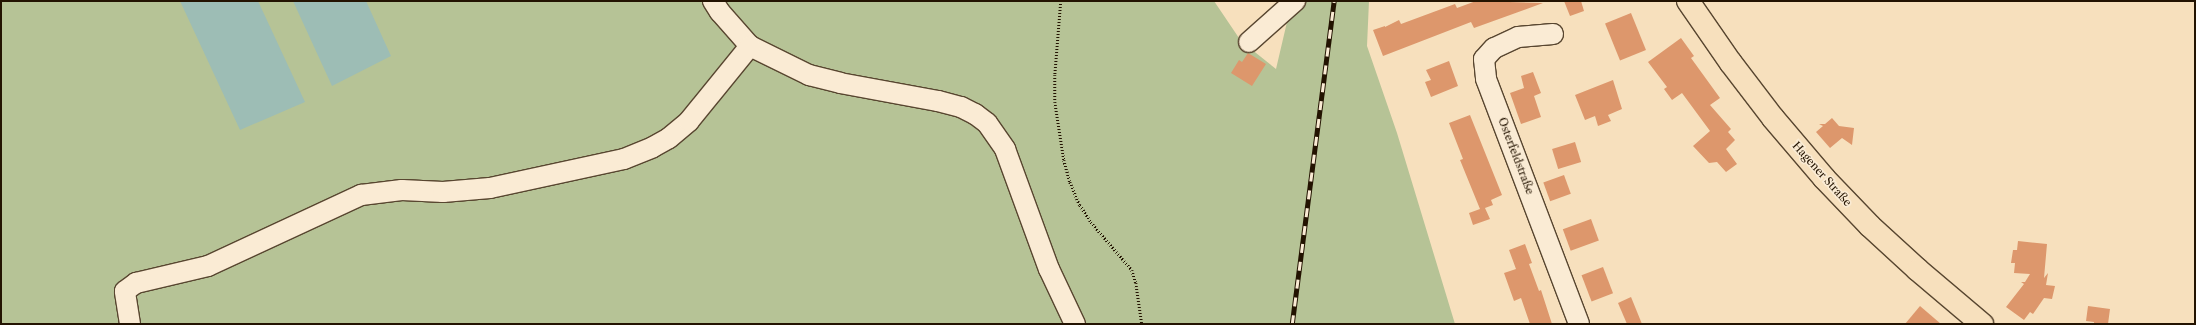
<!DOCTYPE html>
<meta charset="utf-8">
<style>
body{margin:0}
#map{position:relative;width:2196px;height:325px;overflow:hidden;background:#f7e0bd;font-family:"Libre Caslon Text",serif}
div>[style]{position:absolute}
.green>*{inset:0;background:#b6c396}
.water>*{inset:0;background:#9dbdb5}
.building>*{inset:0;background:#dd976c;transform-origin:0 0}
.path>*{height:2.5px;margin-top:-1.25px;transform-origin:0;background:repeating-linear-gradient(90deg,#231301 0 1px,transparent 0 3px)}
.roads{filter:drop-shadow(1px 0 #584630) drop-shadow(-1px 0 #584630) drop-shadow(0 1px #584630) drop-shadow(0 -1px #584630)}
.minor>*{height:20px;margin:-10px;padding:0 10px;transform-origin:10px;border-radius:10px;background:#faebd4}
.major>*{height:22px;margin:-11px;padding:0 11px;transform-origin:11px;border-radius:11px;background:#f7e0bd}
.rail>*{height:4.5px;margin-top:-2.25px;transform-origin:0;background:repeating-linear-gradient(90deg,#faebd4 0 9px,#231301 0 18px);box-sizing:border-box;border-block:1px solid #231301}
span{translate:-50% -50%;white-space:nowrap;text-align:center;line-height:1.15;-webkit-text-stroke:3.5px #faebd4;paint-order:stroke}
.street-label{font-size:11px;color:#231301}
.frame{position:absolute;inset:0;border:2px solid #231301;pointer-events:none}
</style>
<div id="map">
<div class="green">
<div style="clip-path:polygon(1px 1px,1214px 1px,1241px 41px,1276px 69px,1287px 22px,1289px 1px,1369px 1px,1367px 46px,1397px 133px,1455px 324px,1px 324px)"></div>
</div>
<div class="water">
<div style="clip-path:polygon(180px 1px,258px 1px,305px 102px,240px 130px)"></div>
<div style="clip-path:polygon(293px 1px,366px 1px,391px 56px,332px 86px)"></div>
</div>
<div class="building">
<div style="clip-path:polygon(1476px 1px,1543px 3px,1474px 28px,1471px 22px,1383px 56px,1373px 30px,1385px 26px,1385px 27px,1399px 20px,1401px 24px,1455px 4px,1457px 8px)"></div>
<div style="clip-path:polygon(1564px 1px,1581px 1px,1584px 11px,1570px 16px)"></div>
<div style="left:1631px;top:13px;width:40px;height:28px;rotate:68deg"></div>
<div style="clip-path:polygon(1681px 38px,1694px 56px,1691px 58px,1720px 98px,1710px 105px,1731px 129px,1728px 132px,1735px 140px,1726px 149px,1737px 164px,1726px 172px,1717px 162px,1709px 163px,1693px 146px,1710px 131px,1682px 93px,1672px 100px,1664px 89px,1667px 87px,1648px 62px)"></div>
<div style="clip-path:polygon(1248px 53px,1266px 64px,1252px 86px,1231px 73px,1239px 60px,1242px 62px)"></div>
<div style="clip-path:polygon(1449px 61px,1458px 86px,1431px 97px,1425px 82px,1431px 80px,1426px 70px)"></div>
<div style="clip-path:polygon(1533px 72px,1541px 93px,1534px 96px,1541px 117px,1521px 124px,1510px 93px,1524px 88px,1521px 76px)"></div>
<div style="clip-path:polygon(1613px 80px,1622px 109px,1608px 115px,1611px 121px,1598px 126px,1595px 116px,1585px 120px,1575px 95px)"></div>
<div style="clip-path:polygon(1470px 115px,1502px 195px,1491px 200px,1493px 205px,1485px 208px,1490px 219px,1473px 225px,1469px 213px,1480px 209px,1460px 160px,1463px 159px,1449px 123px)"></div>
<div style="clip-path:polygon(1832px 118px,1839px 126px,1854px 128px,1852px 145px,1842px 138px,1830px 148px,1816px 132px,1823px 126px,1819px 124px,1825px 124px)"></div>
<div style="left:1575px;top:142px;width:21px;height:24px;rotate:73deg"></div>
<div style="left:1564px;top:175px;width:20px;height:22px;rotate:70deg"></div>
<div style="left:1591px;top:219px;width:23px;height:30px;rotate:70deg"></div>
<div style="clip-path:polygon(2018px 241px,2047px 244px,2044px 278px,2048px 273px,2046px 285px,2055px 286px,2052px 299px,2044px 298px,2033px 314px,2030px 312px,2024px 320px,2006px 307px,2024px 284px,2021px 282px,2025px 282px,2030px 274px,2014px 273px,2015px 263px,2011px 263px,2013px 250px,2017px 250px)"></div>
<div style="clip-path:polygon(1525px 244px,1532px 263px,1529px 264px,1539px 291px,1541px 290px,1552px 324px,1530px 324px,1521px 298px,1514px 301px,1504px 273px,1516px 269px,1509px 250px)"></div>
<div style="left:1603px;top:267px;width:28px;height:23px;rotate:69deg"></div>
<div style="clip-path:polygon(1631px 297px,1642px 324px,1627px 324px,1618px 303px)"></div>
<div style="clip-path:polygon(1920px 306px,1941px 324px,1905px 324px)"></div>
<div style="clip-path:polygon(2088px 306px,2110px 309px,2108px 324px,2094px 324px,2094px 322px,2086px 321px)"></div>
</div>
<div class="path">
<div style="left:1061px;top:1px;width:74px;rotate:94.6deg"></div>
<div style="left:1055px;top:75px;width:27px;rotate:90deg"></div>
<div style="left:1055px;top:102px;width:59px;rotate:81.2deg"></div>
<div style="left:1064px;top:160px;width:23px;rotate:75deg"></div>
<div style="left:1070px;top:182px;width:25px;rotate:67deg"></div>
<div style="left:1080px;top:205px;width:20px;rotate:57deg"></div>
<div style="left:1091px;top:222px;width:63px;rotate:49.5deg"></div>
<div style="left:1132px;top:270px;width:14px;rotate:73deg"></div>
<div style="left:1136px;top:283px;width:41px;rotate:81.7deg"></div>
</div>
<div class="roads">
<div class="minor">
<div style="left:713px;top:1px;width:13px;rotate:58deg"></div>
<div style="left:720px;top:12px;width:45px;rotate:48.6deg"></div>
<div style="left:750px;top:46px;width:66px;rotate:26.2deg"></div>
<div style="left:809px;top:75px;width:32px;rotate:14deg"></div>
<div style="left:840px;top:83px;width:100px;rotate:10.4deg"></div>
<div style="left:938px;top:101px;width:24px;rotate:15deg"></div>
<div style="left:961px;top:107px;width:16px;rotate:27deg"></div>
<div style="left:975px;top:114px;width:15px;rotate:37deg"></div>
<div style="left:987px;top:123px;width:32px;rotate:55deg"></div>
<div style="left:1005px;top:149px;width:128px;rotate:69.9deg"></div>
<div style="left:1049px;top:269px;width:61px;rotate:64.7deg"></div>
<div style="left:1553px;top:34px;width:35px;rotate:175deg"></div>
<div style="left:1518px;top:37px;width:26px;rotate:155deg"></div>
<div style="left:1494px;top:48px;width:15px;rotate:132deg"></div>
<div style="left:1484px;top:59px;width:20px;rotate:84deg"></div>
<div style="left:1486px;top:79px;width:262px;rotate:69.2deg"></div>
<div style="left:1249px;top:42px;width:62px;rotate:-41.7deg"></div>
<div style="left:130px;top:324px;width:33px;rotate:-99deg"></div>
<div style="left:125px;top:291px;width:14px;rotate:-36deg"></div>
<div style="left:136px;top:283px;width:74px;rotate:-13.3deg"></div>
<div style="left:208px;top:266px;width:169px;rotate:-24.9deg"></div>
<div style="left:361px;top:195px;width:41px;rotate:-7deg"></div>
<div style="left:402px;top:190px;width:41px;rotate:2.8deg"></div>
<div style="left:443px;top:192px;width:47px;rotate:-4.9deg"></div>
<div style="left:490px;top:188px;width:137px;rotate:-12.2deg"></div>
<div style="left:624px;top:159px;width:31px;rotate:-22deg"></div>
<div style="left:653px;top:147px;width:18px;rotate:-29deg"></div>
<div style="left:669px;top:138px;width:26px;rotate:-40deg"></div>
<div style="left:689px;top:121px;width:97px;rotate:-50.9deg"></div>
</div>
<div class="major">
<div style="left:1688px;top:1px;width:75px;rotate:55.3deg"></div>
<div style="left:1731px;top:63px;width:69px;rotate:52.6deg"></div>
<div style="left:1773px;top:118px;width:79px;rotate:49.6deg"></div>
<div style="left:1824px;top:178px;width:66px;rotate:46.2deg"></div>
<div style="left:1870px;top:226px;width:65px;rotate:42.5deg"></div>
<div style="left:1918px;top:270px;width:84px;rotate:40.2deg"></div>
</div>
</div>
<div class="rail">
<div style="left:1292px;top:324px;width:326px;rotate:-82.6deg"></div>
</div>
<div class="street-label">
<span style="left:1516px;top:156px;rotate:69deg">Osterfeldstraße</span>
<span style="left:1822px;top:174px;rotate:48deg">Hagener Straße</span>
</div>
<div class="frame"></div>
</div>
